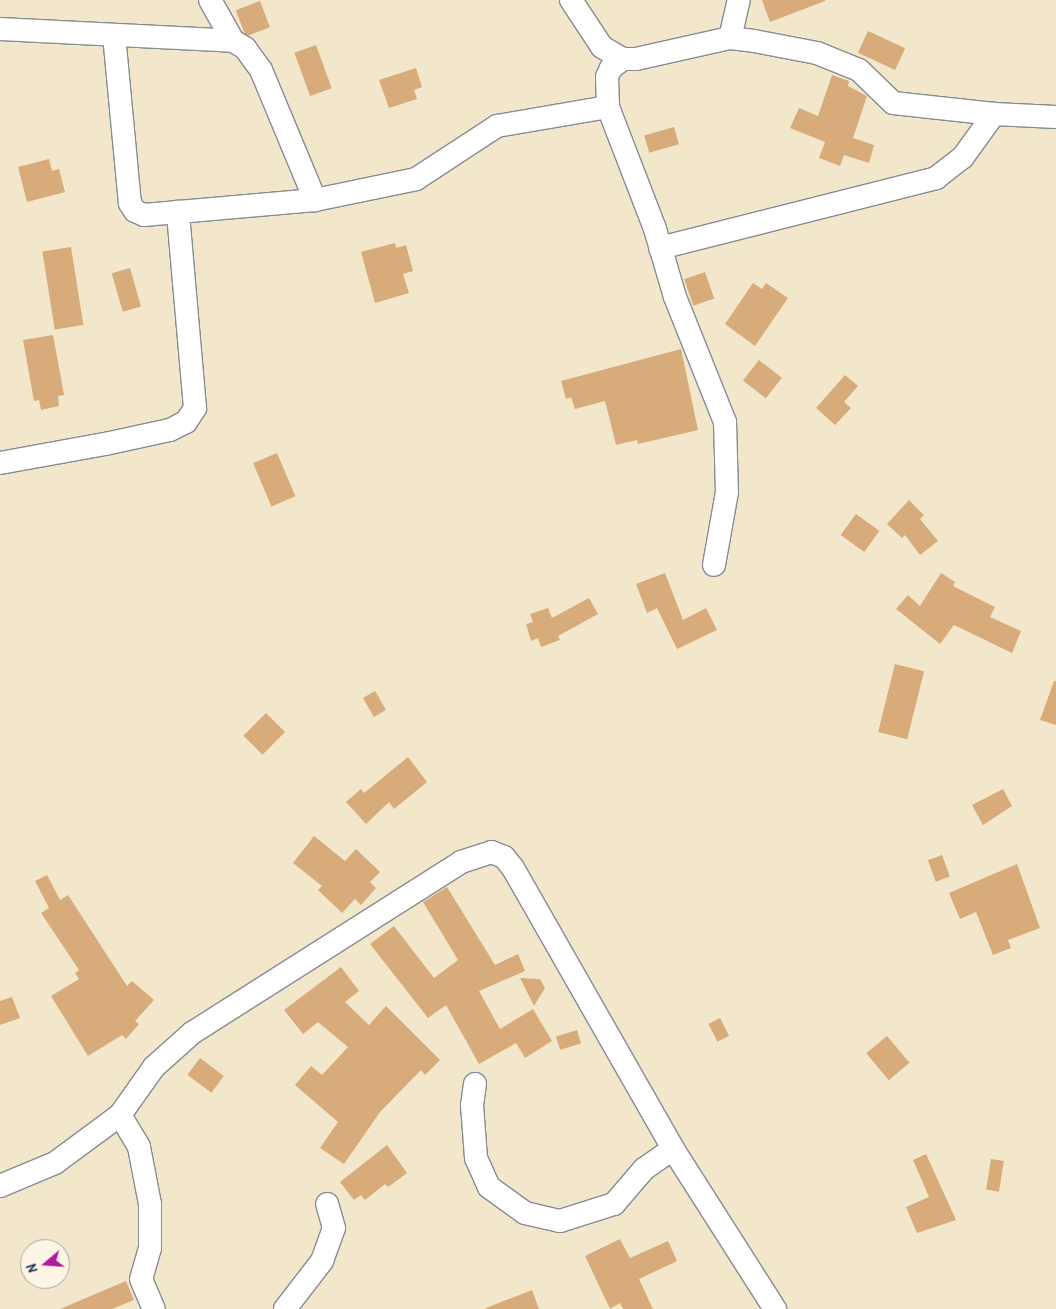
<!DOCTYPE html>
<style>
body{margin:0}
#map{position:relative;width:1056px;height:1309px;overflow:hidden;background:#f2e7cb;font-family:"Patrick Hand",sans-serif}
div>[style]{position:absolute}
.building>*{inset:0;background:#d8ab7b;transform-origin:0 0}
.roads{filter:drop-shadow(1px 0 #868b94) drop-shadow(-1px 0 #868b94) drop-shadow(0 1px #868b94) drop-shadow(0 -1px #868b94)}
.minor>*{height:22px;margin:-11px;padding:0 11px;transform-origin:11px;border-radius:11px;background:#fff}
span{translate:-50% -50%;white-space:nowrap;text-align:center;line-height:1.15;-webkit-text-stroke:4.5px #fcf5e5;paint-order:stroke}
.north{position:absolute;left:20px;top:1239px;width:50px;height:50px;box-sizing:border-box;background:#fcf5e5;border:1px solid #a2a6af;border-radius:50%;rotate:252deg;font-size:14px;font-weight:700;line-height:20px;text-align:center;color:#1b2f5e}
.north::after{content:'';display:block;margin:auto;width:18px;height:22px;background:#b5179e;clip-path:polygon(50% 0,100% 100%,50% 72%,0 100%)}
</style>
<div id="map">
<div class="building">
<div style="clip-path:polygon(762px 0,825px 0,825px 1px,770px 22px)"></div>
<div style="left:260px;top:1px;width:28px;height:26px;rotate:69deg"></div>
<div style="left:868px;top:31px;width:41px;height:24px;rotate:25deg"></div>
<div style="left:316px;top:45px;width:46px;height:23px;rotate:70deg"></div>
<div style="clip-path:polygon(416px 68px,422px 87px,414px 90px,417px 99px,389px 108px,379px 80px)"></div>
<div style="clip-path:polygon(832px 75px,849px 81px,848px 86px,867px 96px,853px 138px,874px 145px,869px 163px,844px 155px,840px 166px,819px 158px,825px 142px,790px 128px,799px 108px,818px 116px)"></div>
<div style="left:674px;top:127px;width:18px;height:31px;rotate:74deg"></div>
<div style="clip-path:polygon(49px 159px,52px 171px,59px 169px,65px 192px,27px 202px,18px 167px)"></div>
<div style="clip-path:polygon(395px 243px,396px 248px,406px 245px,413px 271px,403px 274px,409px 293px,375px 303px,361px 252px)"></div>
<div style="left:71px;top:247px;width:79px;height:29px;rotate:81deg"></div>
<div style="left:130px;top:268px;width:40px;height:19px;rotate:74deg"></div>
<div style="left:705px;top:272px;width:28px;height:22px;rotate:71deg"></div>
<div style="clip-path:polygon(753px 283px,762px 289px,766px 283px,788px 298px,755px 346px,725px 324px)"></div>
<div style="clip-path:polygon(53px 335px,64px 395px,58px 396px,59px 406px,41px 410px,39px 400px,34px 401px,23px 340px)"></div>
<div style="clip-path:polygon(681px 349px,698px 430px,638px 444px,637px 440px,616px 445px,605px 401px,575px 409px,571px 397px,566px 399px,561px 381px)"></div>
<div style="left:759px;top:360px;width:29px;height:26px;rotate:38deg"></div>
<div style="clip-path:polygon(845px 375px,858px 386px,844px 402px,851px 408px,835px 425px,816px 408px)"></div>
<div style="left:277px;top:453px;width:47px;height:26px;rotate:67deg"></div>
<div style="clip-path:polygon(909px 500px,924px 515px,920px 519px,938px 541px,920px 555px,905px 535px,902px 538px,887px 524px)"></div>
<div style="left:856px;top:514px;width:29px;height:26px;rotate:36deg"></div>
<div style="clip-path:polygon(665px 573px,683px 620px,706px 608px,717px 630px,677px 649px,657px 608px,647px 613px,636px 584px)"></div>
<div style="clip-path:polygon(941px 573px,955px 582px,953px 586px,995px 607px,990px 617px,1021px 631px,1012px 653px,954px 625px,940px 644px,896px 609px,908px 595px,920px 606px)"></div>
<div style="clip-path:polygon(589px 598px,598px 614px,558px 636px,560px 640px,541px 647px,538px 638px,531px 641px,526px 624px,533px 622px,530px 614px,548px 608px,552px 618px)"></div>
<div style="left:895px;top:664px;width:30px;height:70px;rotate:14deg"></div>
<div style="clip-path:polygon(1054px 681px,1056px 681px,1056px 725px,1040px 720px)"></div>
<div style="left:375px;top:691px;width:22px;height:14px;rotate:60deg"></div>
<div style="left:266px;top:713px;width:27px;height:32px;rotate:45deg"></div>
<div style="clip-path:polygon(408px 757px,427px 782px,394px 809px,389px 802px,366px 824px,346px 802px,361px 789px,364px 793px)"></div>
<div style="clip-path:polygon(1003px 789px,1012px 806px,983px 825px,972px 805px)"></div>
<div style="clip-path:polygon(314px 836px,345px 861px,356px 849px,380px 872px,370px 882px,376px 888px,361px 905px,355px 899px,342px 913px,318px 890px,322px 886px,293px 863px)"></div>
<div style="left:942px;top:855px;width:23px;height:15px;rotate:70deg"></div>
<div style="clip-path:polygon(1017px 864px,1040px 928px,1008px 940px,1011px 948px,993px 955px,976px 912px,960px 919px,949px 893px)"></div>
<div style="clip-path:polygon(47px 875px,60px 900px,68px 895px,127px 986px,132px 981px,154px 1000px,135px 1021px,139px 1024px,126px 1039px,122px 1035px,88px 1056px,51px 996px,79px 979px,75px 973px,79px 970px,41px 913px,49px 908px,35px 881px)"></div>
<div style="clip-path:polygon(447px 887px,495px 965px,518px 954px,525px 971px,479px 991px,500px 1029px,533px 1009px,552px 1041px,525px 1058px,516px 1043px,479px 1064px,446px 1005px,428px 1018px,370px 944px,394px 926px,434px 978px,458px 960px,423px 902px)"></div>
<div style="clip-path:polygon(341px 967px,359px 991px,345px 1002px,369px 1025px,386px 1006px,440px 1060px,425px 1075px,421px 1070px,380px 1112px,344px 1164px,320px 1148px,338px 1122px,295px 1085px,311px 1066px,322px 1075px,348px 1047px,318px 1022px,303px 1034px,284px 1010px)"></div>
<div style="clip-path:polygon(520px 978px,540px 979px,545px 988px,534px 1006px)"></div>
<div style="clip-path:polygon(12px 997px,20px 1018px,0 1025px,0 1001px)"></div>
<div style="left:720px;top:1018px;width:20px;height:13px;rotate:63deg"></div>
<div style="left:577px;top:1030px;width:14px;height:22px;rotate:73deg"></div>
<div style="left:887px;top:1036px;width:35px;height:27px;rotate:50deg"></div>
<div style="left:200px;top:1058px;width:30px;height:21px;rotate:37deg"></div>
<div style="clip-path:polygon(387px 1145px,407px 1173px,388px 1187px,385px 1184px,365px 1200px,361px 1195px,354px 1200px,340px 1182px)"></div>
<div style="clip-path:polygon(926px 1154px,956px 1220px,917px 1233px,906px 1207px,929px 1197px,913px 1160px)"></div>
<div style="left:991px;top:1159px;width:13px;height:31px;rotate:9deg"></div>
<div style="clip-path:polygon(620px 1239px,630px 1258px,668px 1241px,677px 1261px,639px 1279px,653px 1309px,623px 1309px,620px 1303px,610px 1309px,585px 1256px)"></div>
<div style="clip-path:polygon(126px 1281px,134px 1300px,112px 1309px,60px 1309px)"></div>
<div style="clip-path:polygon(532px 1290px,539px 1309px,486px 1309px,486px 1308px)"></div>
</div>
<div class="roads">
<div class="minor">
<div style="left:210px;top:0;width:47px;rotate:60.7deg"></div>
<div style="left:571px;top:0;width:56px;rotate:56.6deg"></div>
<div style="left:602px;top:47px;width:24px;rotate:30deg"></div>
<div style="left:623px;top:59px;width:13px"></div>
<div style="left:636px;top:59px;width:96px;rotate:-12.6deg"></div>
<div style="left:730px;top:38px;width:24px;rotate:7deg"></div>
<div style="left:754px;top:41px;width:64px;rotate:10.8deg"></div>
<div style="left:817px;top:53px;width:45px;rotate:22deg"></div>
<div style="left:859px;top:70px;width:47px;rotate:44.1deg"></div>
<div style="left:893px;top:103px;width:102px;rotate:6.2deg"></div>
<div style="left:994px;top:114px;width:62px;rotate:2.8deg"></div>
<div style="left:0;top:29px;width:233px;rotate:2.9deg"></div>
<div style="left:233px;top:41px;width:14px;rotate:30deg"></div>
<div style="left:245px;top:48px;width:27px;rotate:54deg"></div>
<div style="left:261px;top:70px;width:141px;rotate:67.4deg"></div>
<div style="left:114px;top:35px;width:169px;rotate:84.6deg"></div>
<div style="left:130px;top:203px;width:9px;rotate:58deg"></div>
<div style="left:135px;top:211px;width:10px;rotate:24deg"></div>
<div style="left:144px;top:215px;width:172px;rotate:-5deg"></div>
<div style="left:315px;top:200px;width:103px;rotate:-11.7deg"></div>
<div style="left:416px;top:179px;width:97px;rotate:-33.2deg"></div>
<div style="left:497px;top:126px;width:113px;rotate:-9.7deg"></div>
<div style="left:730px;top:38px;width:39px;rotate:-77deg"></div>
<div style="left:623px;top:59px;width:15px;rotate:143deg"></div>
<div style="left:611px;top:68px;width:10px;rotate:114deg"></div>
<div style="left:607px;top:77px;width:30px;rotate:88deg"></div>
<div style="left:608px;top:107px;width:131px;rotate:68.9deg"></div>
<div style="left:655px;top:229px;width:71px;rotate:73.6deg"></div>
<div style="left:675px;top:297px;width:135px;rotate:68.2deg"></div>
<div style="left:725px;top:422px;width:70px;rotate:88.4deg"></div>
<div style="left:727px;top:492px;width:74px;rotate:100.1deg"></div>
<div style="left:660px;top:248px;width:285px;rotate:-14.2deg"></div>
<div style="left:936px;top:178px;width:34px;rotate:-38deg"></div>
<div style="left:963px;top:157px;width:53px;rotate:-54.2deg"></div>
<div style="left:0;top:463px;width:107px;rotate:-10.3deg"></div>
<div style="left:105px;top:444px;width:66px;rotate:-12.2deg"></div>
<div style="left:170px;top:430px;width:18px;rotate:-27deg"></div>
<div style="left:186px;top:422px;width:17px;rotate:-57deg"></div>
<div style="left:195px;top:408px;width:197px;rotate:-95deg"></div>
<div style="left:475px;top:1084px;width:21px;rotate:98deg"></div>
<div style="left:472px;top:1105px;width:53px;rotate:85.7deg"></div>
<div style="left:476px;top:1158px;width:32px;rotate:66deg"></div>
<div style="left:489px;top:1187px;width:44px;rotate:35.8deg"></div>
<div style="left:525px;top:1213px;width:36px;rotate:13deg"></div>
<div style="left:560px;top:1221px;width:57px;rotate:-17.5deg"></div>
<div style="left:614px;top:1204px;width:46px;rotate:-49.4deg"></div>
<div style="left:644px;top:1169px;width:35px;rotate:-35deg"></div>
<div style="left:120px;top:1115px;width:59px;rotate:-54.7deg"></div>
<div style="left:154px;top:1067px;width:51px;rotate:-41.8deg"></div>
<div style="left:192px;top:1033px;width:319px;rotate:-32.4deg"></div>
<div style="left:461px;top:862px;width:32px;rotate:-18deg"></div>
<div style="left:491px;top:852px;width:14px;rotate:21deg"></div>
<div style="left:504px;top:857px;width:14px;rotate:51deg"></div>
<div style="left:513px;top:868px;width:323px;rotate:60.3deg"></div>
<div style="left:673px;top:1149px;width:190px;rotate:57.5deg"></div>
<div style="left:0;top:1186px;width:60px;rotate:-22.7deg"></div>
<div style="left:55px;top:1163px;width:81px;rotate:-36.4deg"></div>
<div style="left:120px;top:1115px;width:37px;rotate:59deg"></div>
<div style="left:139px;top:1147px;width:58px;rotate:79.1deg"></div>
<div style="left:150px;top:1204px;width:44px;rotate:90deg"></div>
<div style="left:150px;top:1248px;width:32px;rotate:106deg"></div>
<div style="left:141px;top:1279px;width:33px;rotate:67deg"></div>
<div style="left:285px;top:1309px;width:61px;rotate:-52.4deg"></div>
<div style="left:322px;top:1261px;width:35px;rotate:-70deg"></div>
<div style="left:334px;top:1228px;width:25px;rotate:-106deg"></div>
</div>
</div>
<div class="north">N</div>
</div>
